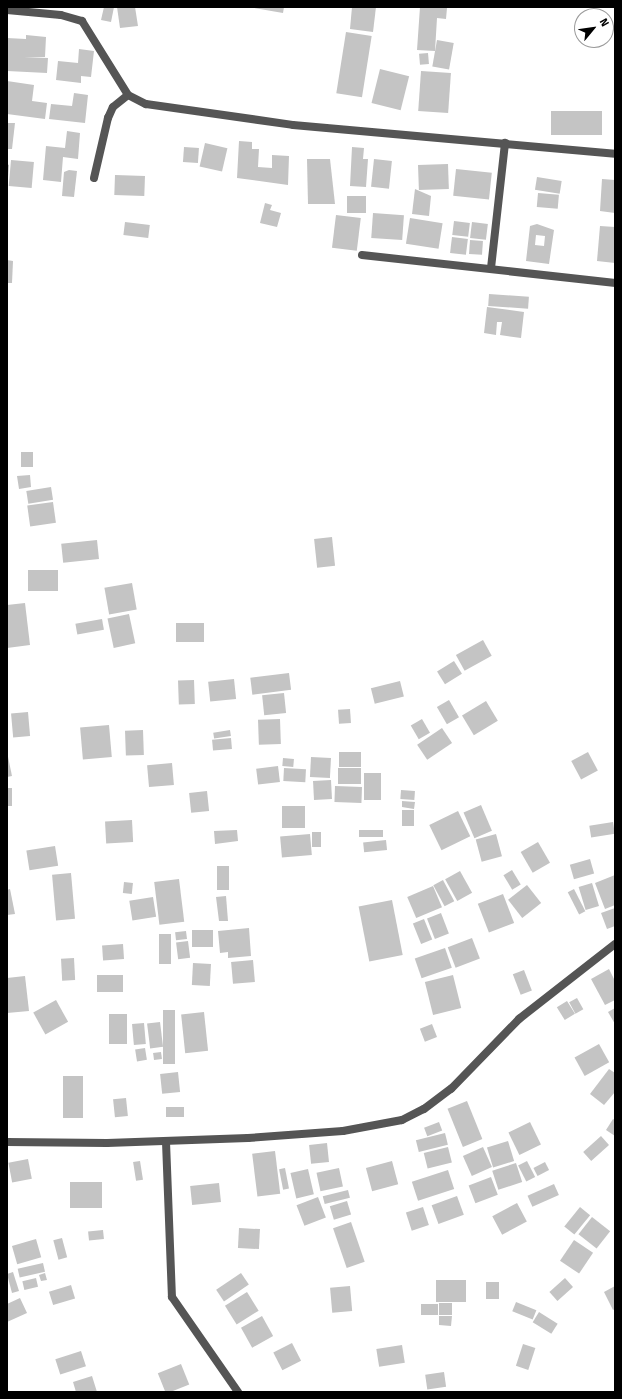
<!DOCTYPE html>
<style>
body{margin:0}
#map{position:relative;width:622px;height:1399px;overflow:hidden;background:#fff;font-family:"Fira Sans",sans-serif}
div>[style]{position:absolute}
.building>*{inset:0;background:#c4c4c4;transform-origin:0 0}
.street>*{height:8px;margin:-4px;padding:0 4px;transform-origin:4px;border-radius:4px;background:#555}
span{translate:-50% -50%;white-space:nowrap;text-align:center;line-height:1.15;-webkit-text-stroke:3px #fff;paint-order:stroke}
.frame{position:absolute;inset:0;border:8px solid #000;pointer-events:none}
.north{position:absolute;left:574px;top:8px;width:40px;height:40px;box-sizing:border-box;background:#fff;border:1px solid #999;border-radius:50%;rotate:61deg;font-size:11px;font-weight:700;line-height:16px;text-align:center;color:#000}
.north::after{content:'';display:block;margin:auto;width:14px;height:18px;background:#000;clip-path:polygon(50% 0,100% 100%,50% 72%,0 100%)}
</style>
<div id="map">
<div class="building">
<div style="clip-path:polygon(104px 7px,114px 7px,111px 22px,101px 20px)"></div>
<div style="clip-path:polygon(117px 7px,135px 7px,138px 26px,120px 28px)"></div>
<div style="clip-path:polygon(248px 7px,284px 7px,283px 13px)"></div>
<div style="clip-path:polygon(352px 7px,376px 7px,373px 32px,350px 29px)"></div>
<div style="clip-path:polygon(420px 7px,447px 8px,446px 19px,437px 18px,435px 51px,417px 50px)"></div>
<div style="left:346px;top:32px;width:26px;height:62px;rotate:9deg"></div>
<div style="clip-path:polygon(26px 35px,46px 37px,45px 57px,24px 57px,48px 58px,47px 73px,7px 71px,7px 38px,26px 39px)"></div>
<div style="left:437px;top:40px;width:17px;height:27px;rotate:10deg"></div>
<div style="clip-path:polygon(79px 49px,94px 51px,91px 77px,81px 76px,81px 83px,56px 80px,58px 61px,78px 63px)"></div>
<div style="left:428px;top:53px;width:11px;height:9px;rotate:85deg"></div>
<div style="left:380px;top:69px;width:30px;height:35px;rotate:14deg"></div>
<div style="left:421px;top:71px;width:30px;height:40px;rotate:4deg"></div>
<div style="clip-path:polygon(7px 81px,34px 85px,32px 101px,47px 103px,45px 119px,7px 114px)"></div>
<div style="clip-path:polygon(74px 93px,88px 95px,85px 123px,49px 119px,51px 104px,72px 106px)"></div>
<div style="left:602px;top:111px;width:24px;height:51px;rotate:90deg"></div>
<div style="clip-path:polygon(7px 123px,15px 123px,12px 149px,7px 149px)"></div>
<div style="clip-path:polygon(67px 131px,80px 133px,78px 159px,63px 157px,61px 182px,43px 180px,46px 146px,65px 148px)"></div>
<div style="clip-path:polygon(239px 141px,252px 142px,252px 149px,259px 149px,258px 167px,272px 168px,272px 155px,289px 156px,288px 185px,237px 178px)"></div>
<div style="left:205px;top:143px;width:23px;height:24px;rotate:13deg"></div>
<div style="left:184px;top:147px;width:15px;height:15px;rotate:4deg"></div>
<div style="clip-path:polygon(352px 147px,364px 148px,363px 159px,368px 159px,366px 187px,350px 186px)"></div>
<div style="clip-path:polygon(307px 159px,330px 159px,335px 204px,308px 204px)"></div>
<div style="left:374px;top:159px;width:18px;height:28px;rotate:6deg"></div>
<div style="left:11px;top:160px;width:23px;height:26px;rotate:5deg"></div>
<div style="clip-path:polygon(7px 164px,9px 165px,8px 178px,7px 178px)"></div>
<div style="left:448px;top:164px;width:25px;height:30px;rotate:88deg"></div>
<div style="left:456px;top:169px;width:36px;height:27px;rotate:6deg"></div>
<div style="clip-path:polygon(69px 170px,77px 171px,74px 197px,62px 196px,64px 172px)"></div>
<div style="left:115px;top:175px;width:30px;height:20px;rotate:2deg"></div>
<div style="left:537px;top:177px;width:25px;height:13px;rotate:9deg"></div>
<div style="clip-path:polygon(602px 179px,615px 180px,615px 213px,600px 211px)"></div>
<div style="clip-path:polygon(415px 189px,431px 196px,429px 216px,412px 214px)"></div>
<div style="left:538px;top:193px;width:21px;height:14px;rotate:5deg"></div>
<div style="left:347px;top:196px;width:19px;height:17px"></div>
<div style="clip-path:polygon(265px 203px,272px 205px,270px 210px,281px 213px,277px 227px,260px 223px)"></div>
<div style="left:373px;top:213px;width:31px;height:25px;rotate:4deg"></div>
<div style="left:336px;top:215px;width:25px;height:33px;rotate:7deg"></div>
<div style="left:410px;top:218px;width:33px;height:26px;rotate:9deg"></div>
<div style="left:454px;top:221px;width:16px;height:14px;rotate:7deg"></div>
<div style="left:125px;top:222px;width:25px;height:13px;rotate:7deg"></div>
<div style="left:472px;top:222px;width:16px;height:16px;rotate:7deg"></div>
<div style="clip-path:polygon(evenodd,537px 224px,554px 230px,549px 264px,526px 261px,530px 226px,537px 224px,536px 235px,545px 236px,544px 246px,535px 245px,536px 235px)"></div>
<div style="clip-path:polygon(600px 226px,615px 227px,615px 263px,597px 261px)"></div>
<div style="left:452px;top:237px;width:16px;height:16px;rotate:7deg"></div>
<div style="left:470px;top:240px;width:13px;height:14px;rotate:4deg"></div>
<div style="clip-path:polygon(7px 260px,13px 261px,12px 283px,7px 283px)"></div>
<div style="left:489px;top:294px;width:40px;height:12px;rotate:4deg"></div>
<div style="clip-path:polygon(487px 307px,524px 312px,521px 338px,500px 335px,502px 322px,497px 322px,496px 335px,484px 333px)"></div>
<div style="left:21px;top:452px;width:12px;height:15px"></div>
<div style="clip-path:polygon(30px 475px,31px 487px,19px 489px,17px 476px)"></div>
<div style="left:51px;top:487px;width:13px;height:25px;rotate:81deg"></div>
<div style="left:53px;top:502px;width:21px;height:26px;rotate:82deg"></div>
<div style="left:332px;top:537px;width:29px;height:18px;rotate:84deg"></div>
<div style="left:97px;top:540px;width:19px;height:36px;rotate:84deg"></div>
<div style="left:28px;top:570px;width:30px;height:21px"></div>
<div style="left:132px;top:583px;width:27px;height:28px;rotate:80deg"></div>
<div style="clip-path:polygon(25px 603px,30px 645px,7px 648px,7px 605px)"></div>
<div style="left:129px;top:614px;width:30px;height:22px;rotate:78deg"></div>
<div style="left:102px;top:619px;width:11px;height:27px;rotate:80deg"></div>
<div style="left:176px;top:623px;width:28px;height:19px"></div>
<div style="left:483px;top:640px;width:18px;height:31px;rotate:61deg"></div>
<div style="left:454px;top:661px;width:15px;height:20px;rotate:58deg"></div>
<div style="left:289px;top:673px;width:17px;height:39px;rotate:83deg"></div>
<div style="left:234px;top:679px;width:20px;height:26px;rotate:84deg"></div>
<div style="left:194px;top:680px;width:24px;height:16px;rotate:88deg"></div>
<div style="left:400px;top:681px;width:16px;height:30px;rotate:76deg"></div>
<div style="left:284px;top:693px;width:20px;height:22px;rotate:84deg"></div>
<div style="left:449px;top:700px;width:20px;height:14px;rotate:60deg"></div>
<div style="left:486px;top:701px;width:23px;height:28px;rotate:59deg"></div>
<div style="left:350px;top:709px;width:14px;height:12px;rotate:86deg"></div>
<div style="left:28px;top:712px;width:24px;height:17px;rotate:85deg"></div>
<div style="left:280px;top:719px;width:25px;height:22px;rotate:88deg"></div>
<div style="left:422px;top:719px;width:16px;height:13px;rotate:60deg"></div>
<div style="left:109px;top:725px;width:32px;height:29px;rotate:85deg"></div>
<div style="left:442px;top:728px;width:18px;height:30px;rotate:56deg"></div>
<div style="left:143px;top:730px;width:25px;height:18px;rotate:88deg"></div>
<div style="left:230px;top:730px;width:6px;height:17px;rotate:81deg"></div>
<div style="left:231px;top:738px;width:11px;height:19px;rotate:85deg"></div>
<div style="clip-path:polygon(7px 752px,12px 776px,7px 777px)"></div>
<div style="left:339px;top:752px;width:22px;height:15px"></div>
<div style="left:588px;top:752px;width:21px;height:19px;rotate:62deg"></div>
<div style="left:311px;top:757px;width:20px;height:20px;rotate:3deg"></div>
<div style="left:283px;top:758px;width:11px;height:8px;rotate:5deg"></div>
<div style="left:172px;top:763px;width:22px;height:25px;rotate:85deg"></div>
<div style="left:278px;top:766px;width:16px;height:22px;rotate:83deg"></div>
<div style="left:284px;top:768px;width:22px;height:13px;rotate:3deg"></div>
<div style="left:338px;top:768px;width:23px;height:16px"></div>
<div style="left:364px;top:773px;width:17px;height:27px"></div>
<div style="left:331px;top:780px;width:19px;height:18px;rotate:87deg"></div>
<div style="left:335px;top:786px;width:27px;height:16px;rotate:2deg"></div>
<div style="left:7px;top:788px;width:5px;height:18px"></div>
<div style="left:401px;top:790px;width:14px;height:9px;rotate:4deg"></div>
<div style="left:207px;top:791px;width:20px;height:18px;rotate:84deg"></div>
<div style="clip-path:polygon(402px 801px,415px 802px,414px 809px,402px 807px)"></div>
<div style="left:481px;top:805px;width:28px;height:19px;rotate:67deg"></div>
<div style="left:282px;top:806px;width:23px;height:22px"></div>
<div style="left:402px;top:810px;width:12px;height:16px"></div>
<div style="left:458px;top:811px;width:28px;height:32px;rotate:64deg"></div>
<div style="left:132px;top:820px;width:22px;height:27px;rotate:87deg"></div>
<div style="left:613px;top:822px;width:12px;height:24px;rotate:81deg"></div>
<div style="clip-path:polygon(237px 830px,238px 841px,215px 844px,214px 831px)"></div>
<div style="left:383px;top:830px;width:7px;height:24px;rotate:90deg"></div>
<div style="left:312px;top:832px;width:9px;height:15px"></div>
<div style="left:310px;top:834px;width:21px;height:30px;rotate:85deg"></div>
<div style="left:496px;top:834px;width:23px;height:21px;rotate:75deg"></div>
<div style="left:386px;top:840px;width:10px;height:23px;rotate:84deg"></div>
<div style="left:538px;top:842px;width:24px;height:20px;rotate:60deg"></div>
<div style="left:55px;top:846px;width:20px;height:29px;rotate:81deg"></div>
<div style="left:590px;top:859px;width:15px;height:21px;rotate:74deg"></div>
<div style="left:217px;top:866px;width:12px;height:24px"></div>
<div style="left:512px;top:870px;width:17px;height:10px;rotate:59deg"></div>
<div style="left:460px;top:871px;width:25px;height:17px;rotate:61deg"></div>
<div style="left:71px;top:873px;width:46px;height:19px;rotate:85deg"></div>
<div style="clip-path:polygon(615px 875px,615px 905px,605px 909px,595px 883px)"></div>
<div style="left:179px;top:879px;width:43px;height:25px;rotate:83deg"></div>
<div style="left:443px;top:880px;width:24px;height:11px;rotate:62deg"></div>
<div style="left:124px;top:882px;width:9px;height:11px;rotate:6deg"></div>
<div style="left:592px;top:883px;width:24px;height:14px;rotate:73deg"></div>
<div style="left:527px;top:885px;width:23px;height:24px;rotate:52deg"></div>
<div style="left:433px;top:886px;width:23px;height:28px;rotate:67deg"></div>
<div style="clip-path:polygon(10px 889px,15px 914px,7px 915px,7px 890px)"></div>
<div style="left:574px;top:889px;width:25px;height:7px;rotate:63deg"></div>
<div style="left:503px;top:894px;width:31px;height:27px;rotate:69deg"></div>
<div style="clip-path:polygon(226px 896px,228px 921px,219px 921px,216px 897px)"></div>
<div style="left:153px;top:897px;width:20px;height:24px;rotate:81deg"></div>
<div style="left:392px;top:900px;width:56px;height:34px;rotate:79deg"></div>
<div style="clip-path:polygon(615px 908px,615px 926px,607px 929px,601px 913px)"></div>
<div style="left:441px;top:913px;width:22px;height:15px;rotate:69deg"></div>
<div style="left:424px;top:919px;width:22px;height:12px;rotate:68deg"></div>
<div style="clip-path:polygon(249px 928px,251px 956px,228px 958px,228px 952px,220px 953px,218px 931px)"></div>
<div style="left:192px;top:930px;width:21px;height:17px"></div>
<div style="left:186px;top:931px;width:8px;height:11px;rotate:83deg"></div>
<div style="left:159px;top:934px;width:12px;height:30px"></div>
<div style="left:472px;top:938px;width:22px;height:26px;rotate:69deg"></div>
<div style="left:188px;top:941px;width:17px;height:12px;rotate:83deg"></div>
<div style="left:123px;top:944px;width:15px;height:21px;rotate:86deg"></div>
<div style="left:445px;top:948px;width:21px;height:32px;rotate:71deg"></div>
<div style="left:74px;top:958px;width:22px;height:13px;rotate:87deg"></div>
<div style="left:253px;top:960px;width:22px;height:22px;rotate:85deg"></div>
<div style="left:193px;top:963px;width:18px;height:22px;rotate:3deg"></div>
<div style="clip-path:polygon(609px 969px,615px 981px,615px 1000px,605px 1005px,591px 979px)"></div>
<div style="left:524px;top:970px;width:22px;height:12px;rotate:69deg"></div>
<div style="left:97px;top:975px;width:26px;height:17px"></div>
<div style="left:453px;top:975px;width:34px;height:29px;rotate:76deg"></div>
<div style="clip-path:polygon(25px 976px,29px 1011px,7px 1013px,7px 978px)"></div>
<div style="left:577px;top:998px;width:13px;height:9px;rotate:61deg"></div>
<div style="left:56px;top:1000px;width:25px;height:26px;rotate:61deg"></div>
<div style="left:567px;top:1001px;width:15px;height:12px;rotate:58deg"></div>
<div style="clip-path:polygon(615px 1008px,615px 1024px,608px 1012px)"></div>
<div style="left:163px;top:1010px;width:12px;height:54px"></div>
<div style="left:204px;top:1012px;width:39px;height:23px;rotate:84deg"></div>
<div style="left:109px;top:1014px;width:18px;height:30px"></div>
<div style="left:160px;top:1022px;width:25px;height:13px;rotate:83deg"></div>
<div style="left:144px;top:1023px;width:21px;height:12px;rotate:85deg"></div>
<div style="left:432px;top:1024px;width:14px;height:13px;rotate:69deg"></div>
<div style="left:599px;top:1044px;width:21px;height:28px;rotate:61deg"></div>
<div style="left:145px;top:1048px;width:12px;height:10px;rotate:81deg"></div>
<div style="left:161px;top:1052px;width:7px;height:8px;rotate:82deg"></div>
<div style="clip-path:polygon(609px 1069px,615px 1073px,615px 1092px,604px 1105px,590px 1094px)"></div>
<div style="left:178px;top:1072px;width:20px;height:18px;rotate:84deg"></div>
<div style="left:63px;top:1076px;width:20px;height:42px"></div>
<div style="left:126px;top:1098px;width:18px;height:13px;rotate:84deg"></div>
<div style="left:467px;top:1101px;width:41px;height:21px;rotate:68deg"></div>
<div style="left:184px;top:1107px;width:10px;height:18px;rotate:90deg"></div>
<div style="clip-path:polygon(613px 1119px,615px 1120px,615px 1136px,606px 1130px)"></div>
<div style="left:439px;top:1122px;width:9px;height:16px;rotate:69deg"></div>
<div style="left:530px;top:1122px;width:25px;height:24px;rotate:64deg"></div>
<div style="left:445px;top:1133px;width:12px;height:30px;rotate:76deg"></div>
<div style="left:601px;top:1136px;width:12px;height:24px;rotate:48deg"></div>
<div style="left:508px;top:1141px;width:21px;height:22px;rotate:73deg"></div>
<div style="left:327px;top:1143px;width:19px;height:18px;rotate:84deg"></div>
<div style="left:448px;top:1147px;width:16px;height:25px;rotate:76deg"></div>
<div style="left:483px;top:1147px;width:22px;height:22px;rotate:66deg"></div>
<div style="left:275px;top:1151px;width:43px;height:23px;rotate:83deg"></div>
<div style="left:28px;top:1159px;width:20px;height:20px;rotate:79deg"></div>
<div style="left:140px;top:1161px;width:19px;height:7px;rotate:81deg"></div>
<div style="left:392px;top:1161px;width:24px;height:27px;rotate:75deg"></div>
<div style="left:527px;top:1161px;width:18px;height:10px;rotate:63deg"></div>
<div style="left:545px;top:1162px;width:9px;height:13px;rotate:63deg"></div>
<div style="left:516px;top:1163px;width:20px;height:25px;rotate:72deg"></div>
<div style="left:285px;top:1168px;width:21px;height:6px;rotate:79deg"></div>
<div style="left:339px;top:1168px;width:19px;height:23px;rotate:78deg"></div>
<div style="left:308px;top:1169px;width:26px;height:18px;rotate:77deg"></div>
<div style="left:448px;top:1170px;width:20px;height:38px;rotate:72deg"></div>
<div style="left:491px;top:1177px;width:19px;height:24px;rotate:69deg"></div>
<div style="left:102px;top:1182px;width:26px;height:32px;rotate:90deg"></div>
<div style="left:219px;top:1183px;width:19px;height:29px;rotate:84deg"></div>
<div style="left:554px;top:1184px;width:12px;height:29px;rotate:66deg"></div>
<div style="left:348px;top:1190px;width:8px;height:26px;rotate:76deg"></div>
<div style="left:457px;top:1196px;width:20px;height:27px;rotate:70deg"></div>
<div style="left:318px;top:1197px;width:22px;height:23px;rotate:69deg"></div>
<div style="left:347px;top:1201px;width:14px;height:18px;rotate:73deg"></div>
<div style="left:517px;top:1203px;width:21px;height:28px;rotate:62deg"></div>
<div style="left:423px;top:1207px;width:19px;height:18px;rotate:72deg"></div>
<div style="left:580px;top:1207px;width:13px;height:25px;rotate:39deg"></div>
<div style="left:592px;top:1217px;width:23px;height:22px;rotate:38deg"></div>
<div style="left:351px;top:1222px;width:42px;height:19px;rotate:71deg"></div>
<div style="left:239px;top:1228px;width:21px;height:20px;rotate:3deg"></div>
<div style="left:103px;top:1230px;width:9px;height:15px;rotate:84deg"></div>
<div style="left:62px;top:1238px;width:20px;height:9px;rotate:75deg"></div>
<div style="left:36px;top:1239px;width:19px;height:25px;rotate:74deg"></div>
<div style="left:574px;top:1240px;width:23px;height:25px;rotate:34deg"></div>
<div style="left:43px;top:1263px;width:9px;height:26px;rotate:77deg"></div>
<div style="clip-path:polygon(13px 1272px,19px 1291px,12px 1293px,7px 1274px)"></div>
<div style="clip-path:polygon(45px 1273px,47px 1280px,41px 1281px,39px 1275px)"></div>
<div style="left:241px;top:1273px;width:14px;height:30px;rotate:56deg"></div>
<div style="left:36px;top:1278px;width:9px;height:14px;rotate:77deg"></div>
<div style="left:565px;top:1278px;width:12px;height:21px;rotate:48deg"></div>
<div style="left:436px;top:1280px;width:30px;height:22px"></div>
<div style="left:486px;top:1282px;width:13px;height:17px"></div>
<div style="left:71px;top:1285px;width:14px;height:23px;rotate:73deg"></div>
<div style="left:350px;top:1286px;width:25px;height:20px;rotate:85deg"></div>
<div style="clip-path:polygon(615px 1286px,615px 1309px,613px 1310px,604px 1292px)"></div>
<div style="left:247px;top:1292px;width:22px;height:26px;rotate:58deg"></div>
<div style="clip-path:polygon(20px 1298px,27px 1313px,7px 1322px,7px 1304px)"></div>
<div style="left:516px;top:1302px;width:22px;height:10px;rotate:22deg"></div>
<div style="left:439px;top:1303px;width:13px;height:12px"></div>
<div style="left:421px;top:1304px;width:17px;height:11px"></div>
<div style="left:539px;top:1312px;width:22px;height:12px;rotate:32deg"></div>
<div style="left:262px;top:1316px;width:23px;height:24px;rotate:61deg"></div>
<div style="clip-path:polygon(439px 1316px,452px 1316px,451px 1326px,439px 1325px)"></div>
<div style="left:292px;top:1343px;width:20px;height:21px;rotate:63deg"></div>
<div style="left:523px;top:1344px;width:13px;height:23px;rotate:18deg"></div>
<div style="left:402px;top:1345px;width:18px;height:26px;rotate:81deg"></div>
<div style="left:81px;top:1351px;width:16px;height:27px;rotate:72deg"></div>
<div style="left:181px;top:1364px;width:22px;height:25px;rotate:68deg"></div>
<div style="left:444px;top:1372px;width:15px;height:19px;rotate:82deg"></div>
<div style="clip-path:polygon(92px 1376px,97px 1392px,76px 1392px,73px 1382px)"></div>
</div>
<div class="street">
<div style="left:7px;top:10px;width:54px;rotate:5.3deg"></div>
<div style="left:61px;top:15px;width:22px;rotate:16deg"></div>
<div style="left:82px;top:21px;width:87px;rotate:58.1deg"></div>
<div style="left:128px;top:95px;width:20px;rotate:27deg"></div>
<div style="left:146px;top:104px;width:148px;rotate:8.1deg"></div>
<div style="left:293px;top:125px;width:323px;rotate:5.1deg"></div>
<div style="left:94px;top:178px;width:62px;rotate:-76.9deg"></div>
<div style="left:108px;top:118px;width:12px;rotate:-66deg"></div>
<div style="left:113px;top:107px;width:19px;rotate:-39deg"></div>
<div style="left:362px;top:255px;width:255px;rotate:6.3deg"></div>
<div style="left:491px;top:268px;width:126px;rotate:-83.6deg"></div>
<div style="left:7px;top:1142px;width:100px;rotate:0.6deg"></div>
<div style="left:107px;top:1143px;width:141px;rotate:-2deg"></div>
<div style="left:248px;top:1138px;width:95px;rotate:-4.2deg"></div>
<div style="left:343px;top:1131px;width:60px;rotate:-10.6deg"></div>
<div style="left:402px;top:1120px;width:25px;rotate:-27deg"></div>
<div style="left:424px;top:1109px;width:34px;rotate:-37deg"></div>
<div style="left:451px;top:1089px;width:98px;rotate:-45.8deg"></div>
<div style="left:519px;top:1019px;width:122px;rotate:-38deg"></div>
<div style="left:166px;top:1142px;width:155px;rotate:87.8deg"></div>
<div style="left:172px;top:1297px;width:116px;rotate:55.2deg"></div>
</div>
<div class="frame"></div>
<div class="north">N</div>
</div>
